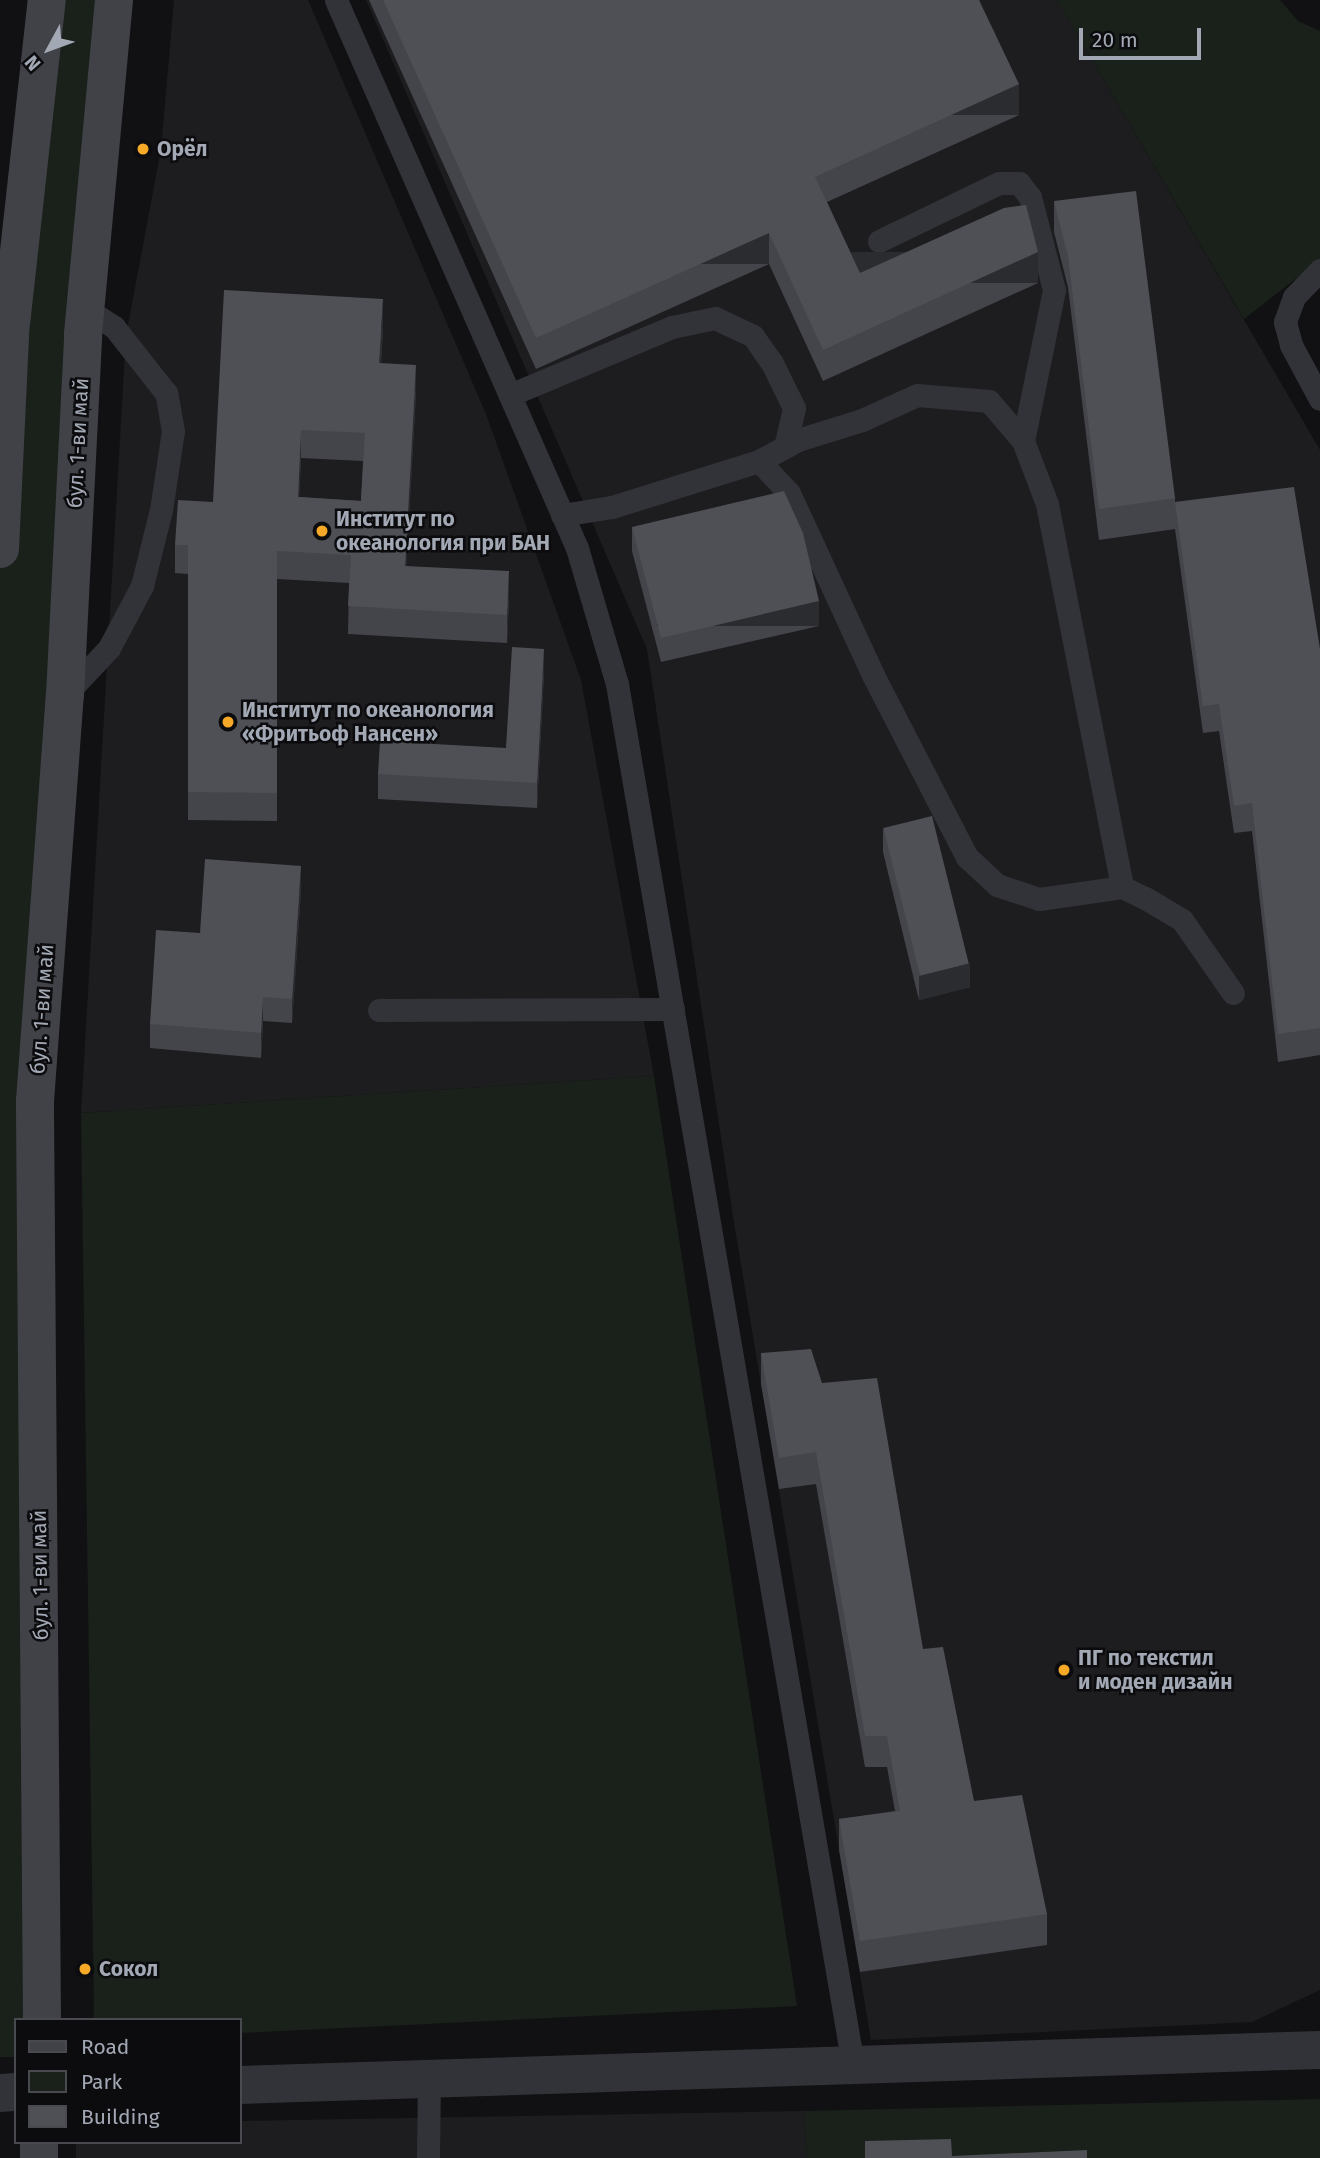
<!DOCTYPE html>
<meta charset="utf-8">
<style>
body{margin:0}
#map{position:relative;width:1320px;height:2158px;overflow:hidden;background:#111113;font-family:"Fira Sans",sans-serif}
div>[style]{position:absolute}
.built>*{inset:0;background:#1d1d20}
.green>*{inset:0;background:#19211a}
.lane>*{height:23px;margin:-11.5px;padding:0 11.5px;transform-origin:11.5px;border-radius:11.5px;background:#323338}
.street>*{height:38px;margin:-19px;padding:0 19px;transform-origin:19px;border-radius:19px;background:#323338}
.secondary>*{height:38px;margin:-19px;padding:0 19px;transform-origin:19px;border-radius:19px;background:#404248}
.wall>*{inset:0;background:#44454b}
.shaded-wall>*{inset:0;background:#2b2c30;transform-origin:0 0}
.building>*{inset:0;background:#4e5056;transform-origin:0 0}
.dots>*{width:19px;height:19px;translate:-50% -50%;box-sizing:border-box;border:4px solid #0c0c0e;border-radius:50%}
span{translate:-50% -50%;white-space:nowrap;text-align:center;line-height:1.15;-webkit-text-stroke:5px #0c0c0e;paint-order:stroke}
.poi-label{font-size:21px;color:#a2a8b4;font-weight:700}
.left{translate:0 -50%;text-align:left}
.street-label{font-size:21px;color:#a2a8b4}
.legend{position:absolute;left:14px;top:2018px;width:228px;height:126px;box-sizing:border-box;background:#0c0c0e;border:2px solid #484a50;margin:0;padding:9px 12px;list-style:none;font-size:21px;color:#a2a8b4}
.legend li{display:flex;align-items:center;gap:14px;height:35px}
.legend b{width:35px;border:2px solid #484a50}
.north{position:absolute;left:14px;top:14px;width:70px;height:70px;-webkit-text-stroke:5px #0c0c0e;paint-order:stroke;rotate:229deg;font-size:19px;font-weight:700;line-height:28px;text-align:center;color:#a2a8b4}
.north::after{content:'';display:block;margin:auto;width:24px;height:32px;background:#a2a8b4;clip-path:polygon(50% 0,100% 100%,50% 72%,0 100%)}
.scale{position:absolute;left:1079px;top:28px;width:122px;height:32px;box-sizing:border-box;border:4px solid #a2a8b4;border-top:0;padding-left:9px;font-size:21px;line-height:24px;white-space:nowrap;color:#a2a8b4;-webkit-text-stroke:5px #0c0c0e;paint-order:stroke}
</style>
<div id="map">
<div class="built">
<div style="clip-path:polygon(174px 0,308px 0,486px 414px,581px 680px,654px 1076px,81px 1113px,126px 336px,161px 149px)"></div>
<div style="clip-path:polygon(366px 0,1057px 0,1320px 450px,1320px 1990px,1252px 2022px,871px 2040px,734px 1223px,647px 649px)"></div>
<div style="clip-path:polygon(804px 2111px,807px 2158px,76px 2158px,76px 2142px,240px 2142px,240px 2121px)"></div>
</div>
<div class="green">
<div style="clip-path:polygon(47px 0,115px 0,41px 1032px,42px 2020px,16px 2020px,16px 2057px,0 2057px,0 549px)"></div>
<div style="clip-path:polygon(1057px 0,1280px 0,1298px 21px,1320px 31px,1320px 260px,1244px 319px)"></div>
<div style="clip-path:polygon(654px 1076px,797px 2006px,240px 2033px,240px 2020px,94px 2020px,81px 1113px)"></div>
<div style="clip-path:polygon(1320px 2099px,1320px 2158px,807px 2158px,804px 2111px)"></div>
</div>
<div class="lane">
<div style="left:336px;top:0;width:599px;rotate:66.26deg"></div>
<div style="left:577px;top:548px;width:142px;rotate:73.6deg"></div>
<div style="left:617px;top:684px;width:1401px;rotate:80.3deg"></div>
<div style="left:879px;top:241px;width:133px;rotate:-25.8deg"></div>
<div style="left:999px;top:183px;width:20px"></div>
<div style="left:1019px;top:183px;width:18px;rotate:52deg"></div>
<div style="left:1030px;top:197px;width:96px;rotate:75.5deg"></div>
<div style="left:1054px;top:290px;width:154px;rotate:101.6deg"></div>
<div style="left:1320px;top:270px;width:37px;rotate:134deg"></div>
<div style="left:1294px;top:297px;width:27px;rotate:110deg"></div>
<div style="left:1285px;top:322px;width:24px;rotate:75deg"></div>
<div style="left:1291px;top:345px;width:61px;rotate:61.8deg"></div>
<div style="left:510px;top:395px;width:176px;rotate:-22.8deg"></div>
<div style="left:672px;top:327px;width:44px;rotate:-11.8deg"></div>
<div style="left:715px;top:318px;width:42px;rotate:25.3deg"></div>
<div style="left:753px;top:336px;width:33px;rotate:55deg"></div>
<div style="left:772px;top:363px;width:50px;rotate:63.9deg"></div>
<div style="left:794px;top:408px;width:40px;rotate:103deg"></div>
<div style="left:759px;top:461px;width:44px;rotate:46.8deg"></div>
<div style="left:789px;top:493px;width:200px;rotate:65.2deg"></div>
<div style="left:873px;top:675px;width:205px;rotate:62.7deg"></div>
<div style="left:967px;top:857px;width:41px;rotate:43deg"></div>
<div style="left:997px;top:885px;width:44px;rotate:18.4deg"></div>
<div style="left:1039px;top:899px;width:84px;rotate:-8.2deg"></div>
<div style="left:1122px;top:887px;width:25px;rotate:26deg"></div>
<div style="left:1145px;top:898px;width:43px;rotate:30.7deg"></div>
<div style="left:1182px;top:920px;width:89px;rotate:55.1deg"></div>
<div style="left:562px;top:515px;width:51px;rotate:-9.1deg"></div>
<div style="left:612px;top:507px;width:154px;rotate:-17.4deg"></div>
<div style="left:759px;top:461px;width:44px;rotate:-28.3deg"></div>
<div style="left:798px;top:440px;width:67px;rotate:-17.4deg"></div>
<div style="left:862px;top:420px;width:60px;rotate:-24.4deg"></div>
<div style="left:917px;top:395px;width:72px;rotate:4.8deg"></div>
<div style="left:989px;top:401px;width:52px;rotate:49.6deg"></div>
<div style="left:1023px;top:441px;width:67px;rotate:69.1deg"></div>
<div style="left:1047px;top:504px;width:390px;rotate:78.9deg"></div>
<div style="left:65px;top:695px;width:64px;rotate:-46.9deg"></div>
<div style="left:109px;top:648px;width:70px;rotate:-62deg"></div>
<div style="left:142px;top:586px;width:78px;rotate:-76deg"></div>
<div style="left:161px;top:510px;width:80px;rotate:-81.4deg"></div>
<div style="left:173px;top:431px;width:39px;rotate:-100deg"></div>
<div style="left:166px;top:393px;width:84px;rotate:-128.2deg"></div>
<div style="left:114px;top:327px;width:33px;rotate:-147deg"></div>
<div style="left:379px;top:1010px;width:294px;rotate:-0.2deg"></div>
<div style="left:428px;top:2158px;width:79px;rotate:-89.3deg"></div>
</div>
<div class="street">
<div style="left:240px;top:2085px;width:1081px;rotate:-1.86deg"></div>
<div style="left:0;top:2093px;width:16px;rotate:-4deg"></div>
</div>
<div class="secondary">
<div style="left:0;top:549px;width:216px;rotate:-87.3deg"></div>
<div style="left:10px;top:333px;width:335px;rotate:-83.7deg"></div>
<div style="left:42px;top:2020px;width:919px;rotate:-90.44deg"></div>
<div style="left:35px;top:1101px;width:407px;rotate:-85.8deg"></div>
<div style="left:65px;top:695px;width:361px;rotate:-87.1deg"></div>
<div style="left:83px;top:334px;width:335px;rotate:-84.7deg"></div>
<div style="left:39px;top:2158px;width:16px;rotate:-90deg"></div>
</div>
<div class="wall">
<div style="clip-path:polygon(369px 0,979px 0,1019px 115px,827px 202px,860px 273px,1038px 283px,823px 381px,769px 264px,536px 369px)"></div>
<div style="clip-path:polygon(1054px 201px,1175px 498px,1175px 502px,1320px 649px,1320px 1055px,1278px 1062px,1252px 831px,1234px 833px,1219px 731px,1203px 733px,1175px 529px,1099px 540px,1068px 287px,1054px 232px)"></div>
<div style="clip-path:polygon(evenodd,383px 327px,381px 363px,416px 393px,406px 566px,509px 599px,507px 643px,348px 634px,349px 583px,277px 579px,277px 821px,188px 820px,188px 574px,175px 573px,175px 545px,383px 327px,301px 458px,363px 461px,361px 501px,299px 497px,301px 458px)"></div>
<div style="clip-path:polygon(632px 527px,819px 626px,661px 662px,632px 551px)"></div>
<div style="clip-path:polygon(544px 673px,537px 808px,378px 799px,378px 774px,506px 748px)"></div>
<div style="clip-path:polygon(883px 828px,970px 987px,919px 1000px,883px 852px)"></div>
<div style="clip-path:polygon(301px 890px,292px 1023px,263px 1021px,261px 1058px,150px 1048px,150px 1024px,200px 933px)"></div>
<div style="clip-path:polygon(761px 1353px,822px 1383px,923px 1649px,974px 1801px,1047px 1914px,1047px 1945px,860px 1972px,839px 1850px,839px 1819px,895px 1811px,887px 1767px,865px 1767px,816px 1484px,779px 1489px,761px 1384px)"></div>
</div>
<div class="shaded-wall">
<div style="left:1019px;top:84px;width:31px;height:224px;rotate:90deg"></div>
<div style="left:769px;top:233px;width:31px;height:256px;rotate:90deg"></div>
<div style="left:1038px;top:252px;width:31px;height:236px;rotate:90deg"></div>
<div style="clip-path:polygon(383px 299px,383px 327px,379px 391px,379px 363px)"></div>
<div style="clip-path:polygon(416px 365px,416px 393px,405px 594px,405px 566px)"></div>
<div style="clip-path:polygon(301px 430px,301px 458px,298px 526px,298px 497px)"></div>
<div style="clip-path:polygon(509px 571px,509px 599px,507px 643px,507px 615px)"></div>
<div style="left:819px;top:601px;width:25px;height:162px;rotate:90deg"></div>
<div style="clip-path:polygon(544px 649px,544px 673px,537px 808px,537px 783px)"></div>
<div style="clip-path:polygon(301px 866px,301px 890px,292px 1023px,292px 999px)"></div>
<div style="clip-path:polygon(970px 963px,970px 987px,919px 1000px,919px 976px)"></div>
<div style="clip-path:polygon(263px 997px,263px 1021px,261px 1058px,261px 1033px)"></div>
</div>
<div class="building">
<div style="clip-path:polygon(383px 0,979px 0,1019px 84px,815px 177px,860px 273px,1004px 208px,1026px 205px,1038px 252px,823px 350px,769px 233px,536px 338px)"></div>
<div style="clip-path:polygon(1136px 191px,1175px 498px,1099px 509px,1068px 256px,1054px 201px)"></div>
<div style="clip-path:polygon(evenodd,224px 290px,383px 299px,379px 363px,416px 365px,405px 566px,509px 571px,507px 615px,348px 606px,351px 555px,277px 551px,277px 793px,188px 792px,188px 545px,175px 545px,178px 500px,213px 502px,224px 290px,301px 430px,365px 433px,361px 501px,298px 497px,301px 430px)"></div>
<div style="clip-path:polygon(1294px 487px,1320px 649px,1320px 1028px,1278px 1034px,1252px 803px,1234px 806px,1219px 704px,1203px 706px,1175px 502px)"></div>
<div style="clip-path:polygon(784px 491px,803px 533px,819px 601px,661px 638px,632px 527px)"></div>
<div style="clip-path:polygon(512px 647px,544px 649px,537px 783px,378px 774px,380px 741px,506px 748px)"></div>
<div style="left:932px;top:816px;width:152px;height:50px;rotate:76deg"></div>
<div style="clip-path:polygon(205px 859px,301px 866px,292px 999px,263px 997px,261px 1033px,150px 1024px,156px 930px,200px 933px)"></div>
<div style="clip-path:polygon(811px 1349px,822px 1383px,877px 1378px,923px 1649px,943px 1647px,974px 1801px,1022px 1795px,1047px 1914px,860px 1941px,839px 1819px,900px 1811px,887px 1736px,865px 1736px,816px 1452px,779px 1458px,761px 1353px)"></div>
<div style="clip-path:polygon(951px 2139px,952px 2156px,1087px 2150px,1087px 2158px,865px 2158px,865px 2141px)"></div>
</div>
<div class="dots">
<div style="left:143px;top:149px;background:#f5a927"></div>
<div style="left:322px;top:531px;background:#f5a927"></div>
<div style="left:228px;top:722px;background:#f5a927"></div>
<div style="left:1064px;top:1670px;background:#f5a927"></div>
<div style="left:85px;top:1969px;background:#f5a927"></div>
</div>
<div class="poi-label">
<span class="left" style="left:157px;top:149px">Орёл</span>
<span class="left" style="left:336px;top:531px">Институт по<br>океанология при БАН</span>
<span class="left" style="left:242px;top:722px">Институт по океанология<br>«Фритьоф Нансен»</span>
<span class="left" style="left:1078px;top:1670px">ПГ по текстил<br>и моден дизайн</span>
<span class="left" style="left:99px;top:1969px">Сокол</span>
</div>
<div class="street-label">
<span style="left:78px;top:443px;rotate:-87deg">бул. 1-ви май</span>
<span style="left:42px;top:1009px;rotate:-86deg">бул. 1-ви май</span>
<span style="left:40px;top:1575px;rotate:-91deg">бул. 1-ви май</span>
</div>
<ul class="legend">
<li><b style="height:9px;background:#404248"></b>Road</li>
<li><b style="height:19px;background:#19211a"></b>Park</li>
<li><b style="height:19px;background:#4e5056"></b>Building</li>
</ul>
<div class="north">N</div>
<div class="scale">20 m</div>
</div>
